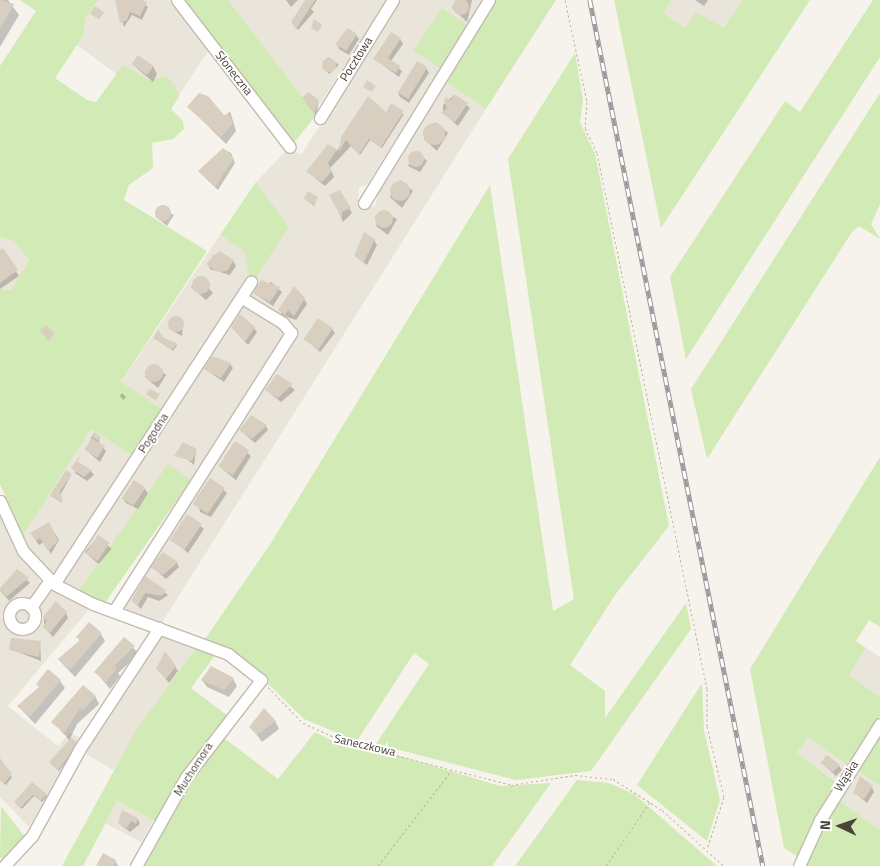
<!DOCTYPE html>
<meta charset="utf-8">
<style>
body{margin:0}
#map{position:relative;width:880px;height:866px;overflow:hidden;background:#f6f3ec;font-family:"Titillium Web",sans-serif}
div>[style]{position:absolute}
.residential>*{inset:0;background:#eae5da;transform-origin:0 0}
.green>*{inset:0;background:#d2eab5;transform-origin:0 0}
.shadow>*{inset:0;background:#0003;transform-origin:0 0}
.building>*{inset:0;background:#d8cfc1;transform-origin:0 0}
.round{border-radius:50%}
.path>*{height:1px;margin-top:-0.5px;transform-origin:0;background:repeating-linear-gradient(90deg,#c4b79f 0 2.5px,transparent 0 5px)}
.roads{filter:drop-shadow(1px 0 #c2bbae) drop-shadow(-1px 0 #c2bbae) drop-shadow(0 1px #c2bbae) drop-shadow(0 -1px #c2bbae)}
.minor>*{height:11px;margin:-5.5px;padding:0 5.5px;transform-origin:5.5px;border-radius:5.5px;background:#fff}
.minor>.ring{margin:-5.5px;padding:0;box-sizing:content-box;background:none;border:11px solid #fff;border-radius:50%}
.rail>*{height:4.5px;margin-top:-2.25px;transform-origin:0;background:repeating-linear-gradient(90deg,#fff 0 8px,#9a9a9a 0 16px);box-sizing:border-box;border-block:1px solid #9a9a9a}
span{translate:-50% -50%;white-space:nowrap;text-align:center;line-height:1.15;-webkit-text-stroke:4px #fff;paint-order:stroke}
.street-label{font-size:12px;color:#4b4439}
.north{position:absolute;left:815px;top:801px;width:50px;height:50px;-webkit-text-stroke:4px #fff;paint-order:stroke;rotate:273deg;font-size:14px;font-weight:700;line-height:20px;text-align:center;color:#4b4439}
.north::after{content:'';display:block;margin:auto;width:18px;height:22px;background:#4b4439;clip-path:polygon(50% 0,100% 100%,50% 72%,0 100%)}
</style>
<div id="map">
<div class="residential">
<div style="clip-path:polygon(98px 0,174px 0,210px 48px,168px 112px,77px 45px,85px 19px)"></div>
<div style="clip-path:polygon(228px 0,387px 0,314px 113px)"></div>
<div style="clip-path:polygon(399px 0,481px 0,482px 5px,469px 26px,415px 51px,441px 68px,367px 185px,359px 187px,358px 202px,369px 208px,376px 205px,378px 191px,447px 83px,486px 109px,161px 624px,127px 613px,125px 606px,112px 602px,191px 480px,168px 465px,82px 595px,60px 582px,289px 227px,256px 182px,288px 149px,301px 155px)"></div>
<div style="clip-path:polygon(672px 0,742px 0,724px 28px,685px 28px,663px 13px)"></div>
<div style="clip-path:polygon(220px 235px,245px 251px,250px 280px,165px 411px,121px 383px)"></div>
<div style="clip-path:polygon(0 237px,14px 241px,29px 260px,11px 290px,0 289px)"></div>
<div style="clip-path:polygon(91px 429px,134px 457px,58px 574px,47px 575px,20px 539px)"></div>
<div style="clip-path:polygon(0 511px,41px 583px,90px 608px,8px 706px,58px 746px,70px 733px,82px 739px,29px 827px,0 797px)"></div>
<div style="clip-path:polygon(157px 633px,197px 647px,113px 770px,81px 751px)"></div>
<div style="clip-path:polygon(866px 648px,880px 657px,880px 697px,849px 675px)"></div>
<div style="left:809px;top:737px;width:47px;height:20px;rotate:36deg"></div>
<div style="clip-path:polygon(855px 769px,880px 786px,880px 830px,837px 799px)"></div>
<div style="left:117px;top:801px;width:41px;height:25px;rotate:28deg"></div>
</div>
<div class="green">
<div style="clip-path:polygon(20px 0,98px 0,85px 19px,83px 36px,55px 78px,87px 100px,96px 102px,123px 65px,149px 80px,166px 76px,176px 87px,179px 97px,171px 109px,183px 121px,184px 129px,173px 139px,152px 143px,153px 168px,129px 185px,124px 200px,207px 251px,121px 382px,165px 411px,134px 457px,91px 429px,23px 535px,0 484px,0 289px,11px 290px,29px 260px,14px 241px,0 237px,0 66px,36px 11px)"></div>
<div style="clip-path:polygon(183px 0,228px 0,316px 115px,294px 143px)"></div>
<div style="clip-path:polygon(493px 0,556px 0,486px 109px,447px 83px)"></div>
<div style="clip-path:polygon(614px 0,672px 0,663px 13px,685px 28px,696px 12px,724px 28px,742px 0,810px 0,661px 228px)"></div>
<div style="clip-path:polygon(873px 0,880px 0,880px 57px,686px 359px,670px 277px,785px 101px,800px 112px)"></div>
<div style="left:442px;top:8px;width:32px;height:51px;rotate:34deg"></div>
<div style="clip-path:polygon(575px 53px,583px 100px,580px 122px,595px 154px,669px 526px,615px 595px,570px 665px,605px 691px,605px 718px,686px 603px,691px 629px,591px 771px,516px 780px,376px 744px,429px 664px,414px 653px,357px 741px,304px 719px,239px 655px,203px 642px,271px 543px,490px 185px,553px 611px,574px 599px,508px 159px)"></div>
<div style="clip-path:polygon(880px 93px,880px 204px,871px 224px,880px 239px,859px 226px,852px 232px,707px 459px,691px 389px)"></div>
<div style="clip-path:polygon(256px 182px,289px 227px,254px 281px,250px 280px,244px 251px,220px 235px)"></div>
<div style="clip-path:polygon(880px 457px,880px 627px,869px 620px,856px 641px,866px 648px,849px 675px,880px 697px,880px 716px,847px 765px,809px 737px,797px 753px,836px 782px,798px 857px,784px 848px,750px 669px)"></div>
<div style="left:168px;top:464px;width:28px;height:157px;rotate:35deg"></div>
<div style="clip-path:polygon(197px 647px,216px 654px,191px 688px,228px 716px,157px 822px,117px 801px,83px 866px,62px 866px,136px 730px)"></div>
<div style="clip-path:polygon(702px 683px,704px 730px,720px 800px,707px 841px,637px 785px)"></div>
<div style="clip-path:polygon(880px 731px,880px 786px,855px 769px)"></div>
<div style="clip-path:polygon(315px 732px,338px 744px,390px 753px,500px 786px,551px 783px,492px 866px,142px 866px,182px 788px,220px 735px,278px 779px)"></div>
<div style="clip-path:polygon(577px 780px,609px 783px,634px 794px,717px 866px,515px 866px)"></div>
<div style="clip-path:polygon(837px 799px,880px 830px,880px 866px,804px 866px)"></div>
<div style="clip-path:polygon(1px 806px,25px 837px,4px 861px,0 857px)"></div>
</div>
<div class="shadow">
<div style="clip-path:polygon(0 0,8px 0,19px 15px,0 47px)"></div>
<div style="clip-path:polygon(116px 0,139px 0,148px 7px,142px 20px,132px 15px,124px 27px)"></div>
<div style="clip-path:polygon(286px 0,298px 0,291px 7px)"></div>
<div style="clip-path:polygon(306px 0,317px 0,311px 9px,314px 12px,298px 30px,292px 22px)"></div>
<div style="clip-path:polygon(456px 0,472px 0,467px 22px,452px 8px)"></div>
<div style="clip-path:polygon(695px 0,708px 0,704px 6px)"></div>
<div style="clip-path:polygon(356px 35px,359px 39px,349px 55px,339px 49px,337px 44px)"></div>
<div style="clip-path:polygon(400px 39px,403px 44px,391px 61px,402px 71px,399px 77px,375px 59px)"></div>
<div style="clip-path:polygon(328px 57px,339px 65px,329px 74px,322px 66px)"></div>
<div style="clip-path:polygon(132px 64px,153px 66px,157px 74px,153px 82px)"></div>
<div style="clip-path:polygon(426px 68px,429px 73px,409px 103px,400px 97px,398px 93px)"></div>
<div style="clip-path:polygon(454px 95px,470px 108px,458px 126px,443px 113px,443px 105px)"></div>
<div style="clip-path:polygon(303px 98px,318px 101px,317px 116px,306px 103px)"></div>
<div style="clip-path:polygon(368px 98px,386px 113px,404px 114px,382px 148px,370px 140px,360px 155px,351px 146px,330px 168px,334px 177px,325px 186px,308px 172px,328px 146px,337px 151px)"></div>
<div style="clip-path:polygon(189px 107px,224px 117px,230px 111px,236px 131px,226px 144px)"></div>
<div style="clip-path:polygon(435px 122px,448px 133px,437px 151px,424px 139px)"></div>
<div style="clip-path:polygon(223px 149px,231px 153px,235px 163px,218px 190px,199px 172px)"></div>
<div style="clip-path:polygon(416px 151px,427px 161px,420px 172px,408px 166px)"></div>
<div style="clip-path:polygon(400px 180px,413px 191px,402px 208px,390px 197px)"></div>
<div style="clip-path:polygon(339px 191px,352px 213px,343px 222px,331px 195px)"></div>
<div style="clip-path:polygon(317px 198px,314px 206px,305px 199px)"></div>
<div style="clip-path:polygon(159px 208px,174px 215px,167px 226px,155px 216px)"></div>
<div style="clip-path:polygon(381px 211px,397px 219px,388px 235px,376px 226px)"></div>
<div style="clip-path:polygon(374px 240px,377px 245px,367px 265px,355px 256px)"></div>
<div style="clip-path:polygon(2px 250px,19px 276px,0 289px,0 251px)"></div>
<div style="clip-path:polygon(214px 255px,233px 261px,236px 266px,230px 275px,210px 269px,208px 264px)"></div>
<div style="clip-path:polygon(198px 276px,213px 293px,206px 300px,191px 287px)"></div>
<div style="clip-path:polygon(271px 282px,282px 292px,273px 306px,254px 293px)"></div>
<div style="clip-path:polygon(304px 299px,307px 304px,296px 320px,282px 315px,280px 310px)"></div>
<div style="clip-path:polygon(170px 318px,183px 321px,182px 336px,169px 329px)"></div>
<div style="clip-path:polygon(254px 328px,257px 332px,248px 345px,236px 332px)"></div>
<div style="clip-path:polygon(332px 329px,335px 333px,320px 352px,304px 338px)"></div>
<div style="clip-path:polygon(156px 339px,176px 344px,177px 345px,173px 351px)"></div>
<div style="clip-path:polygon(153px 364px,166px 375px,158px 388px,145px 377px)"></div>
<div style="clip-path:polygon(230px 364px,233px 368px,224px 382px,205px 369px)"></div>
<div style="clip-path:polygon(278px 376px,295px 390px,281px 402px,266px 390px)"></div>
<div style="clip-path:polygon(122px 393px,126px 397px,123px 400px,120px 396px)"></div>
<div style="clip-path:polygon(266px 426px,268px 430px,255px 443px,240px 430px)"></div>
<div style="clip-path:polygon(92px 436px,100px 437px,99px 443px,106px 451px,100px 462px,86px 450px)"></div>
<div style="clip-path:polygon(235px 442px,251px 456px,236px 480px,219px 466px)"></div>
<div style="clip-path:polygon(196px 450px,194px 465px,181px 454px)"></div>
<div style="clip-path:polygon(77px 462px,91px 471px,94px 475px,87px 481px,75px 473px)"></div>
<div style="clip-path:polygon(71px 475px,61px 494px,62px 503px,51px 496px)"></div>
<div style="clip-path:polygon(211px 479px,227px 493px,211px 517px,200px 512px,197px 497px)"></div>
<div style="clip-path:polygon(145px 489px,148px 493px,138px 509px,126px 503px,123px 499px)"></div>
<div style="clip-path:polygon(187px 516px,204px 529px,188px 553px,172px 540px)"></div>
<div style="clip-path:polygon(49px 524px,59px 540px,51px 554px,44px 542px,39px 545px,34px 538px)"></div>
<div style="left:98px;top:537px;width:18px;height:20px;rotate:41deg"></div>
<div style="clip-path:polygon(177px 563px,179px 567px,166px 579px,152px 567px)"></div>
<div style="clip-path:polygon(17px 570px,30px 583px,9px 601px,0 590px)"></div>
<div style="clip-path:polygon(145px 578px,168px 595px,159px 601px,148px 597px,141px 609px,133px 601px)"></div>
<div style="clip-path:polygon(66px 613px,68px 618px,53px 637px,44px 627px,44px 617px)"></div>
<div style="clip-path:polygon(101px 634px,105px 641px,75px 677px,59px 660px,80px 642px,78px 637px)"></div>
<div style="clip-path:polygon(124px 638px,139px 654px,118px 673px,120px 676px,110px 689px,96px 672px)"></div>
<div style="clip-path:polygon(40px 642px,41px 661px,10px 649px)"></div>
<div style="clip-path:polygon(165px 653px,178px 671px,169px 683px,158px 669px)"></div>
<div style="clip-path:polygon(233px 679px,237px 686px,229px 697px,207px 687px,202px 680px)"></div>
<div style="clip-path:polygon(60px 681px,65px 688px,35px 724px,19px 707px,40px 688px,37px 684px)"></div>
<div style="clip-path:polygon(95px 696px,99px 704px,77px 724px,70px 739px,79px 745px,59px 771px,51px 764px,70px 741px,53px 722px)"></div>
<div style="clip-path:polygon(275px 721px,279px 729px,262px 742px,251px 727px)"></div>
<div style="clip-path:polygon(822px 763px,839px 766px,842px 770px,836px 776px)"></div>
<div style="clip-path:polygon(0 764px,12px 777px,6px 785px,0 780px)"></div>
<div style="clip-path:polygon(32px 784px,47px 796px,42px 802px,34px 796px,22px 809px,16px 804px)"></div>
<div style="clip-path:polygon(872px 787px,874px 792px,867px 803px,855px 793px)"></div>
<div style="clip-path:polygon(138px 819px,140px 824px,130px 832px,119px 823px)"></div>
<div style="clip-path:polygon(115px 860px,118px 866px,97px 866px)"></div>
</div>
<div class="building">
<div class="round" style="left:453px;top:-1px;width:16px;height:16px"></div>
<div style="clip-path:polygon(0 0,14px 4px,0 28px)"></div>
<div style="clip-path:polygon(115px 0,143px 0,147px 2px,140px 16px,130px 12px,127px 20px,120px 23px)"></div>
<div style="clip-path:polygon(305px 0,315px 0,296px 29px,291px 22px)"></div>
<div style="left:95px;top:6px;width:11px;height:9px;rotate:34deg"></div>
<div style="clip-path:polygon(314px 19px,322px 25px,318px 32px,311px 28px)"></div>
<div style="clip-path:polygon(348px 28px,357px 34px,346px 51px,335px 44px)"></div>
<div style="clip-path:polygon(391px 32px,401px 38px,388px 58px,400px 66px,396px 73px,373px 59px)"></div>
<div style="left:138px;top:55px;width:19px;height:11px;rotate:35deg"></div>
<div class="round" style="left:322px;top:58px;width:14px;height:14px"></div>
<div style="left:417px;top:61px;width:12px;height:37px;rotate:31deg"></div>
<div style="clip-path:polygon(367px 80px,376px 86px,372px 92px,363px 87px)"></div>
<div style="clip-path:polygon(308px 92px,319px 100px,314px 113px,302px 98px)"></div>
<div style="clip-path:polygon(199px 93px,208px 96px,224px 115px,229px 114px,233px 123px,221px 137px,187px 107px)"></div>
<div style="clip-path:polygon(454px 94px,468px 103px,455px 122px,441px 113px,447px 108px,444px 101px,446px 97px,451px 100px)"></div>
<div style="clip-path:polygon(368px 96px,386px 112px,391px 103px,404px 111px,381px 147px,369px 139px,359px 154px,346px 140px,339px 152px,341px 137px)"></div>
<div class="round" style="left:423px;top:123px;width:22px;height:22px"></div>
<div style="clip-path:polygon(328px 144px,337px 149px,328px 163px,332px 171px,322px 182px,306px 172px)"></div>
<div style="clip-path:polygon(223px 148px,234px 158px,215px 187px,198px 171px)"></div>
<div class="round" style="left:408px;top:151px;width:16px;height:16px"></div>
<div class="round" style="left:390px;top:181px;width:20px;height:20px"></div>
<div style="clip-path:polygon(340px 190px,351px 208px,342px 212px,342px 218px,329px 195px)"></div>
<div style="left:308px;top:191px;width:12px;height:9px;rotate:31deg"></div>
<div class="round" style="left:155px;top:205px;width:16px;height:16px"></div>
<div class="round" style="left:375px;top:210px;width:18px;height:18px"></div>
<div style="clip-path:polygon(364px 232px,375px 239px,364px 262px,354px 256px)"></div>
<div style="clip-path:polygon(3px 248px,18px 270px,0 283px,0 250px)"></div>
<div style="clip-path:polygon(219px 251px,234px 260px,227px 271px,218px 272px,206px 264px)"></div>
<div class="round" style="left:192px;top:276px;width:18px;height:18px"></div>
<div style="clip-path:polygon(261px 280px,280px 287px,270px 302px,253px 293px)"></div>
<div style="clip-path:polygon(294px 286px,305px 298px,294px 316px,288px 310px,285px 315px,278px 310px)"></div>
<div style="clip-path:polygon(240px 314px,255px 327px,245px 342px,231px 327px)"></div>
<div class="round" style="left:168px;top:316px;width:16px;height:16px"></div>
<div style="left:318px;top:318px;width:18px;height:26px;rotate:34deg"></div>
<div style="clip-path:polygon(46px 325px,55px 334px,48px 341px,40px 330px)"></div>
<div style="clip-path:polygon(158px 330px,164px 338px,177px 343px,172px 350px,153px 338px)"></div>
<div style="clip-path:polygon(212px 356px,231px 363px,221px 378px,204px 369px)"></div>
<div class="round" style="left:145px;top:364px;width:18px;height:18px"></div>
<div style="clip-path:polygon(277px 374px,293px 384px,278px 398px,265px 390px)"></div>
<div style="clip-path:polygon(150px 389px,160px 394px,156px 401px,146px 394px)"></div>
<div style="clip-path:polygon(251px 415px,267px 425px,252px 439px,239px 430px)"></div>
<div style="clip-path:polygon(94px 432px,101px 437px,99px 441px,91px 436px)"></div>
<div style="left:92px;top:438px;width:15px;height:14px;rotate:32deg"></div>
<div style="left:235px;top:441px;width:17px;height:30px;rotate:33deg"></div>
<div style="clip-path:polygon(183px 442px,197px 449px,192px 461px,174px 456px)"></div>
<div style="clip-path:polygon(80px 456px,78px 462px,92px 470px,84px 477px,71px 468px)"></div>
<div style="clip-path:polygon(66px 470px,72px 474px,60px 491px,62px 503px,50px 495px)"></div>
<div style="left:210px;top:478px;width:18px;height:31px;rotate:34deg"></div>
<div style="left:134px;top:480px;width:14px;height:22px;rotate:34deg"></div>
<div style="left:187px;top:514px;width:18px;height:31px;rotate:34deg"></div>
<div style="clip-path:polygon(49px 522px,58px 541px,48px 551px,40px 538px,36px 541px,30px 533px)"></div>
<div style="left:98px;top:535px;width:14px;height:22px;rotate:34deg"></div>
<div style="clip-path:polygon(163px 552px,178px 562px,163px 575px,150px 567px)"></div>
<div style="clip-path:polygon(17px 569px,29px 578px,6px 597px,0 588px)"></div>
<div style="clip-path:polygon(145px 576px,166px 590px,162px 596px,145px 593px,138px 605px,131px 601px)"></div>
<div style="clip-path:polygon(56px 601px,67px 612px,50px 633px,42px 627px,47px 621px,43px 617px)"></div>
<div style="clip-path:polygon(89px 622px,102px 633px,70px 670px,58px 659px,80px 640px,76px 637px)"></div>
<div style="clip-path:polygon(124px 637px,135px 646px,114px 666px,117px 668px,106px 682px,94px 672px)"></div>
<div style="clip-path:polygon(11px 638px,41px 641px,39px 657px,9px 650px)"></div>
<div style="clip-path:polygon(165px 651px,176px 666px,166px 679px,156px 669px)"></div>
<div style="clip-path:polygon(211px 666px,234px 678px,224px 690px,201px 680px)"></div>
<div style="clip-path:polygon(48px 669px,61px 680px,30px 717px,17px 706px,39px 687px,36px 684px)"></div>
<div style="clip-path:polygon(83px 685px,96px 696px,83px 710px,80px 708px,64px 733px,51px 722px)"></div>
<div style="clip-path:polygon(264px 708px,276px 721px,257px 735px,249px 727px)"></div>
<div style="clip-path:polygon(71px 738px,79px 743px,58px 770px,49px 762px)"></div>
<div style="clip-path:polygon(827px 755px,840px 765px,833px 772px,820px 763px)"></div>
<div style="clip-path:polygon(0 758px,12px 774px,4px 784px,0 780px)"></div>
<div style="clip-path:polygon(860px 776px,873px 786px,864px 799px,853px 793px)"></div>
<div style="clip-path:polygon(32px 782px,47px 794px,40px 801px,33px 795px,20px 808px,14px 802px)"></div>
<div style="clip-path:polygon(122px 810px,138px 818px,136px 824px,131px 821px,127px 828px,118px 823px)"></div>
<div style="clip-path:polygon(103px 853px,116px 860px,113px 866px,96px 866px)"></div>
</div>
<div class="path">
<div style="left:565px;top:0;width:104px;rotate:77.8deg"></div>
<div style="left:587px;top:102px;width:26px;rotate:94deg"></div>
<div style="left:585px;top:128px;width:28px;rotate:64deg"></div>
<div style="left:597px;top:153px;width:547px;rotate:78.4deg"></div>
<div style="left:707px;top:689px;width:37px;rotate:90deg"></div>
<div style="left:707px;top:726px;width:73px;rotate:76.5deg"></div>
<div style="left:724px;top:797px;width:55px;rotate:108.1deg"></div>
<div style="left:268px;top:687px;width:50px;rotate:45.8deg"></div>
<div style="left:303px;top:723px;width:49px;rotate:24deg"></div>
<div style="left:348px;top:743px;width:168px;rotate:14.4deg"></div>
<div style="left:511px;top:785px;width:65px;rotate:-8.9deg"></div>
<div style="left:575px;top:775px;width:38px;rotate:6deg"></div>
<div style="left:613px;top:779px;width:58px;rotate:32.3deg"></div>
<div style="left:662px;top:810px;width:84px;rotate:42.1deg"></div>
<div style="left:378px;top:866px;width:121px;rotate:-52.4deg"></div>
<div style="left:606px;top:866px;width:78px;rotate:-55.5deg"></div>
</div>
<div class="roads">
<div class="minor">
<div style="left:177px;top:0;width:185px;rotate:52.5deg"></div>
<div style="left:320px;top:118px;width:139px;rotate:-58.3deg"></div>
<div style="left:364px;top:203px;width:238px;rotate:-58.4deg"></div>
<div style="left:0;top:501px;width:55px;rotate:65.3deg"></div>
<div style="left:23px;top:551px;width:45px;rotate:46.8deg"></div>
<div style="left:54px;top:584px;width:44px;rotate:27.1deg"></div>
<div style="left:93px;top:604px;width:144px;rotate:20.3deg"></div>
<div style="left:228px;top:654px;width:42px;rotate:38.2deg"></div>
<div style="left:261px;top:680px;width:123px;rotate:127.7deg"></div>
<div style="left:186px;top:777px;width:102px;rotate:119.3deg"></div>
<div style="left:54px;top:584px;width:361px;rotate:-56.9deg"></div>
<div class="ring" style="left:9px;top:603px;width:15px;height:15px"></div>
<div style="left:31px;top:607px;width:32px;rotate:-55deg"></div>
<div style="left:114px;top:611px;width:330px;rotate:-57.5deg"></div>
<div style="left:291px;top:333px;width:13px;rotate:-129deg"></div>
<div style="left:283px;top:323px;width:42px;rotate:-148.6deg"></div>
<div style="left:4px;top:866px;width:41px;rotate:-47deg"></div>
<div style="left:32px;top:836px;width:98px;rotate:-61.3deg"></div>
<div style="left:79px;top:750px;width:146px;rotate:-56.7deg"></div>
<div style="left:799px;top:866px;width:51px;rotate:-65.5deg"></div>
<div style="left:820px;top:820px;width:113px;rotate:-58deg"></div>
</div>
</div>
<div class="rail">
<div style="left:590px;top:0;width:883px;rotate:78.7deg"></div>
</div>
<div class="street-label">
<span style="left:356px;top:59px;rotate:-58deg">Pocztowa</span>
<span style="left:234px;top:73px;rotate:52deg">Słoneczna</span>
<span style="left:153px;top:433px;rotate:-57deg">Pogodna</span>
<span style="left:365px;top:745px;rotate:13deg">Saneczkowa</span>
<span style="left:193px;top:769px;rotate:-57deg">Muchomora</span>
<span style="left:846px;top:776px;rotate:-58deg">Wąska</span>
</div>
<div class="north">N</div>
</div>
